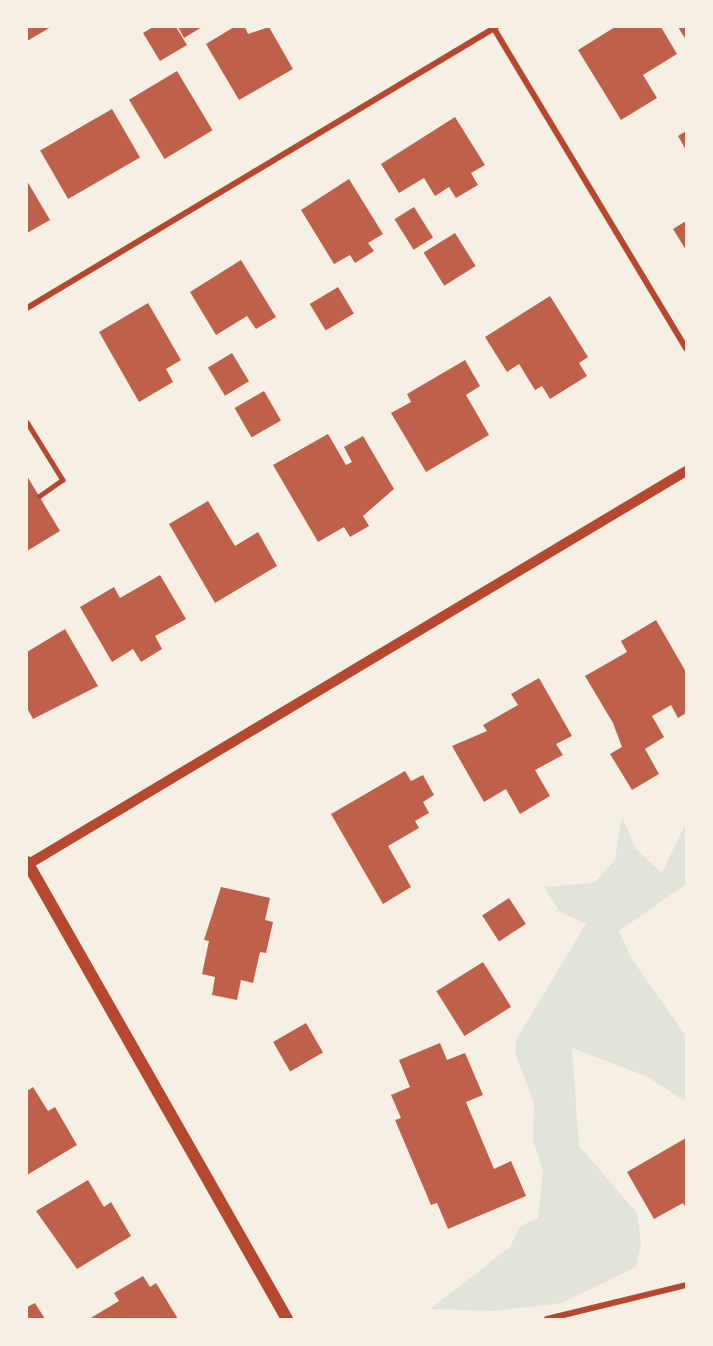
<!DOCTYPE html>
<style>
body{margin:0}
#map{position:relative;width:713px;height:1346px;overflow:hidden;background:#f6efe4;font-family:Cabin,sans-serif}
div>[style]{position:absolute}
.green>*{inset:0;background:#e2e4dc}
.building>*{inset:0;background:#bf614a;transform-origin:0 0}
.service>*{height:4.5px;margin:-2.25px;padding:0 2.25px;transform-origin:2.25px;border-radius:2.25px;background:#b5482f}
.minor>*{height:6px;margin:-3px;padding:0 3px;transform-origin:3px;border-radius:3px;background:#b5482f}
.tertiary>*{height:10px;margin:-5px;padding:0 5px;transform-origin:5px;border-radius:5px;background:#b5482f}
.secondary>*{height:12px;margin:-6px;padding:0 6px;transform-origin:6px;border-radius:6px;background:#b5482f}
span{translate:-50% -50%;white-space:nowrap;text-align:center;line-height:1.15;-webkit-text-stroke:4.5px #f6efe4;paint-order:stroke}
.frame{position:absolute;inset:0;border:28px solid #f6efe4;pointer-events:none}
</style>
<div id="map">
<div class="green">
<div style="clip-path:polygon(622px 816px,635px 848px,662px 873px,686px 822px,686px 884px,619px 931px,631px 958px,686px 1036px,686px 1102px,646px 1076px,572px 1048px,579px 1146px,637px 1213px,641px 1243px,636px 1267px,562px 1303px,493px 1311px,430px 1309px,510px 1247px,520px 1226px,538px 1218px,543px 1171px,533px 1140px,534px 1103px,515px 1053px,517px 1038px,586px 924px,560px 912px,544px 887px,594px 883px,615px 860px)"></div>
</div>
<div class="building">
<div style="clip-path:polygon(27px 27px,51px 27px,27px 41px)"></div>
<div style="clip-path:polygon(153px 27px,176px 27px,187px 45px,160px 61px,143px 33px)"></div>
<div style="clip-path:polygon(178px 27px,202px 27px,184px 38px)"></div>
<div style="clip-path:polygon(234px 27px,245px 27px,248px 34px,269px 27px,293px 69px,239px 100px,206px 44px)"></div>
<div style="clip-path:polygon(615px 27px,661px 27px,677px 54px,643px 75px,657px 98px,621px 120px,578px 50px)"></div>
<div style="clip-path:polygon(678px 27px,686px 27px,686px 40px)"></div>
<div style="left:177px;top:71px;width:69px;height:56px;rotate:59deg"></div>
<div style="left:112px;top:109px;width:56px;height:83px;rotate:60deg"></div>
<div style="clip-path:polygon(455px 117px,485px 165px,471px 173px,478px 185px,456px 198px,449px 187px,435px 196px,424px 178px,399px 193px,381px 164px)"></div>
<div style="clip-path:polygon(686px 131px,686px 150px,678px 136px)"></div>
<div style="clip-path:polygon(349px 179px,383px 234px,368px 243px,374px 251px,355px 263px,350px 255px,334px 264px,301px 210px)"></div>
<div style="clip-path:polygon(27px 181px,50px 220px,27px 233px)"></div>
<div style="left:414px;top:207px;width:36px;height:23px;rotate:58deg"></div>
<div style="clip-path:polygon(686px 221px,686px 250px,673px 229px)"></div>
<div style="left:455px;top:233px;width:39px;height:37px;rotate:58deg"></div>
<div style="clip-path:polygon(241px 260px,276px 317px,256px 329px,247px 316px,216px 335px,190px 292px)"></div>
<div style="left:338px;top:287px;width:31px;height:33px;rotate:59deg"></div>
<div style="clip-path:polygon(550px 296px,588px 357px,579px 363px,587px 376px,550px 399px,542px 386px,535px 390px,519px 364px,507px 372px,485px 337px)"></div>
<div style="clip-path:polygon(148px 303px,181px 360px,166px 369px,173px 382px,139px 402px,99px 332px)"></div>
<div style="left:232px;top:353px;width:33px;height:28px;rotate:59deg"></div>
<div style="clip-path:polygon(465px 360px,480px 386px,466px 395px,489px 435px,426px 472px,391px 413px,411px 402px,407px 394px)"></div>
<div style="left:264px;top:391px;width:34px;height:34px;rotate:60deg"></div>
<div style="clip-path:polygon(328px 434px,346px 465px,352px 462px,344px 447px,363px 436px,394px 489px,363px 516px,369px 526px,350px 537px,344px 527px,318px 542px,273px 465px)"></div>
<div style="clip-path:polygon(27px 476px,60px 531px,27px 551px)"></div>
<div style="clip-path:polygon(208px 501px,235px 546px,258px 532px,277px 566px,215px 603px,169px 524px)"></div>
<div style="clip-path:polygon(160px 575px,186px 619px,155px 636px,162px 649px,141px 662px,133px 649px,112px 662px,80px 607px,114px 587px,120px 598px)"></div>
<div style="clip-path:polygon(656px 620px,686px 672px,686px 713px,678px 718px,671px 705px,652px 716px,664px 737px,645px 749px,659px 774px,632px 790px,610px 754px,622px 747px,613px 723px,585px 676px,627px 652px,621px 641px)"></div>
<div style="clip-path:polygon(65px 629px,98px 686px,33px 719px,27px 708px,27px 652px)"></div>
<div style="clip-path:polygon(539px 678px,572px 736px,556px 744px,563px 755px,535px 770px,550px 796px,520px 814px,506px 789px,484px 802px,452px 746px,487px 731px,483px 725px,518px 705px,511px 694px)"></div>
<div style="clip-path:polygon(405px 771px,411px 781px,423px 775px,434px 795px,423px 802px,429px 813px,415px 821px,419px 828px,388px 846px,411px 887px,383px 904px,331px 814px)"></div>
<div style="clip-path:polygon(221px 887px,270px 898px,265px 920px,273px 922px,266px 953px,260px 952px,253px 983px,241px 980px,237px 1000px,212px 995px,215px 977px,202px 974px,209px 941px,204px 940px)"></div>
<div style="left:509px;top:898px;width:31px;height:32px;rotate:57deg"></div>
<div style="left:483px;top:962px;width:53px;height:55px;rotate:58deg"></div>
<div style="left:306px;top:1023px;width:34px;height:38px;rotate:60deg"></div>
<div style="clip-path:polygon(440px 1043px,447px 1060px,465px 1053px,483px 1095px,466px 1102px,494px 1169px,511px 1161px,526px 1196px,448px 1229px,437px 1203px,431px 1205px,395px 1120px,401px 1118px,391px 1095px,410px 1087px,399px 1060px)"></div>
<div style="clip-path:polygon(33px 1087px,48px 1111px,55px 1107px,77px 1145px,27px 1175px,27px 1091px)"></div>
<div style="clip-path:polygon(686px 1138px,686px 1208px,683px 1203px,654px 1219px,627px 1172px)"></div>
<div style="clip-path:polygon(88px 1180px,104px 1207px,111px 1202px,131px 1236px,77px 1269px,36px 1211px)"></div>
<div style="clip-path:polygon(143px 1276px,150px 1287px,156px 1283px,178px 1319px,89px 1319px,119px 1301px,114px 1293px)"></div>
<div style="clip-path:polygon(35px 1303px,45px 1319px,27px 1319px,27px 1307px)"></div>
</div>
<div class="service">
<div style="left:27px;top:422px;width:68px;rotate:58.2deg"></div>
<div style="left:63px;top:480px;width:29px;rotate:145deg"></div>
</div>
<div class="minor">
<div style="left:493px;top:27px;width:375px;rotate:59deg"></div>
<div style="left:27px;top:308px;width:547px;rotate:-30.93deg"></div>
<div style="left:547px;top:1319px;width:143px;rotate:-13.7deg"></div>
</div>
<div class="tertiary">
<div style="left:27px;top:865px;width:768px;rotate:-30.87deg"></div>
</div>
<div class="secondary">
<div style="left:27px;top:862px;width:526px;rotate:60.36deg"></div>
</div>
<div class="frame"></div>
</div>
